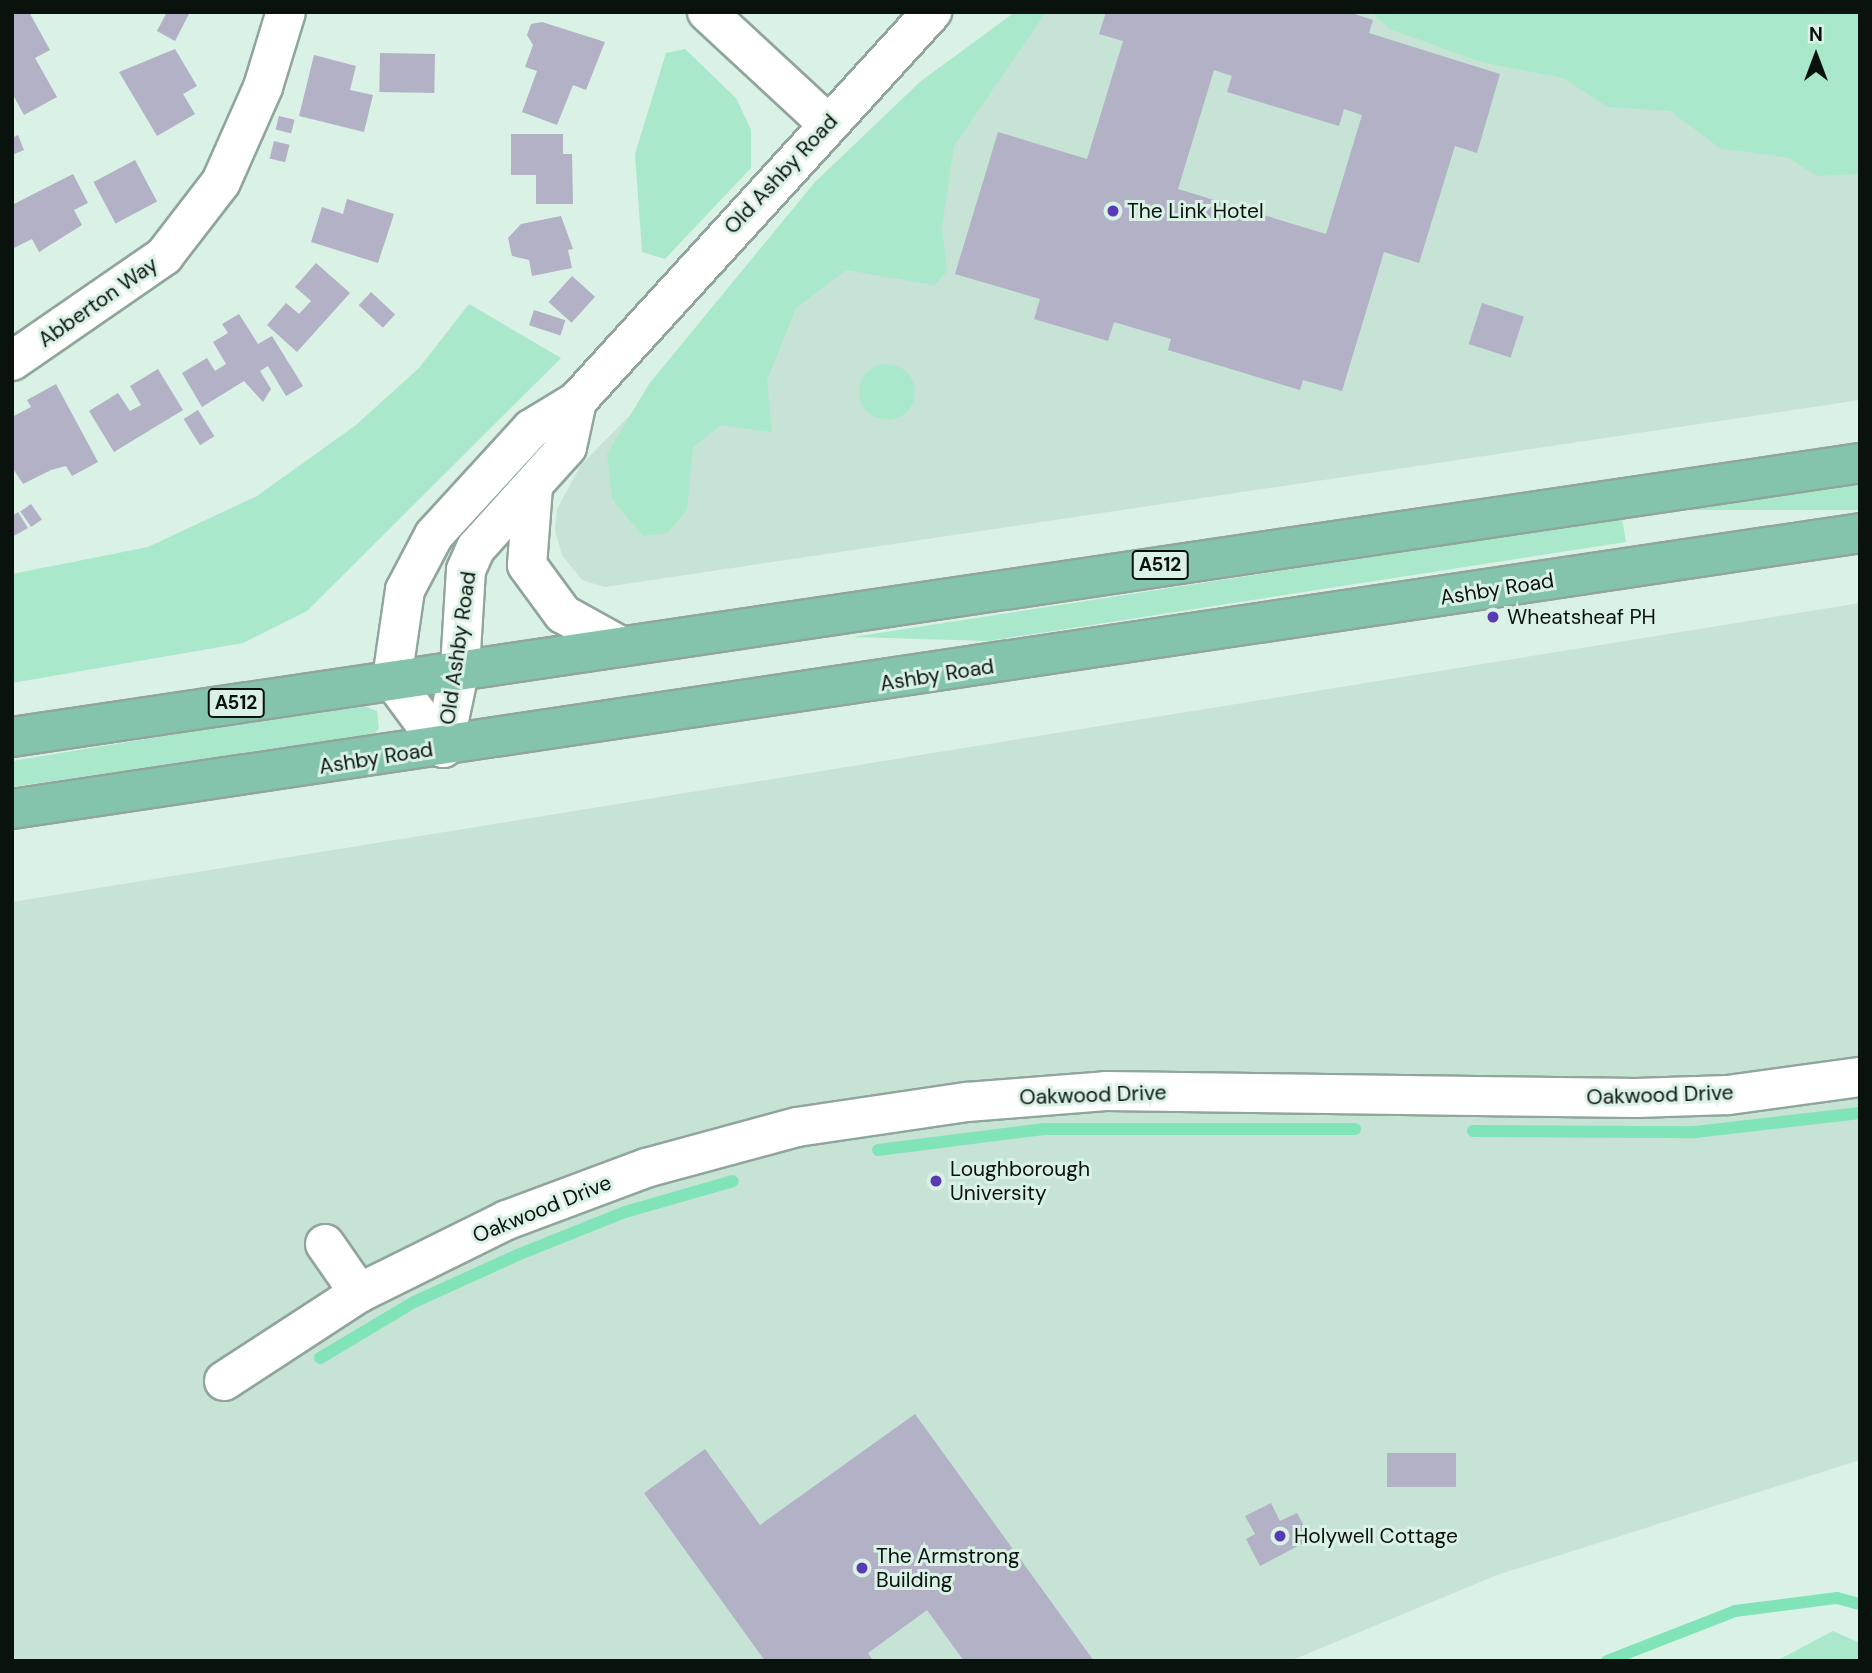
<!DOCTYPE html>
<style>
body{margin:0}
#map{position:relative;width:1872px;height:1673px;overflow:hidden;background:#daf1e5;font-family:"DM Sans",sans-serif}
div>[style]{position:absolute}
.built>*{inset:0;background:#c6e3d5}
.green>*{inset:0;background:#aae8cb;transform-origin:0 0}
.round{border-radius:50%}
.stream>*{height:12px;margin:-6px;padding:0 6px;transform-origin:6px;border-radius:6px;background:#81e4b9}
.building>*{inset:0;background:#b2b1c5;transform-origin:0 0}
.roads{filter:drop-shadow(2px 0 #90a59b) drop-shadow(-2px 0 #90a59b) drop-shadow(0 2px #90a59b) drop-shadow(0 -2px #90a59b)}
.minor>*{height:38px;margin:-19px;padding:0 19px;transform-origin:19px;border-radius:19px;background:#fff}
.major>*{height:38px;margin:-19px;padding:0 19px;transform-origin:19px;border-radius:19px;background:#85c4ac}
.dots>*{width:19px;height:19px;translate:-50% -50%;box-sizing:border-box;border:4px solid #daf1e5;border-radius:50%}
span{translate:-50% -50%;white-space:nowrap;text-align:center;line-height:1.15;-webkit-text-stroke:6px #daf1e5;paint-order:stroke}
.shield-label span{padding:2px 5px;background:#daf1e5;border:2px solid;border-radius:5px;-webkit-text-stroke-width:0}
.shield-label{font-size:19px;color:#0a120e;font-weight:700}
.street-label{font-size:21px;color:#0a120e}
.poi-label{font-size:21px;color:#0a120e}
.left{translate:0 -50%;text-align:left}
.frame{position:absolute;inset:0;border:14px solid #0a120e;pointer-events:none}
.north{position:absolute;left:1781px;top:21px;width:70px;height:70px;-webkit-text-stroke:5px #daf1e5;paint-order:stroke;rotate:0deg;font-size:19px;font-weight:700;line-height:28px;text-align:center;color:#0a120e}
.north::after{content:'';display:block;margin:auto;width:24px;height:32px;background:#0a120e;clip-path:polygon(50% 0,100% 100%,50% 72%,0 100%)}
</style>
<div id="map">
<div class="built">
<div style="clip-path:polygon(1027px 12px,1408px 12px,1860px 149px,1860px 400px,605px 587px,582px 580px,562px 555px,555px 531px,557px 509px,581px 465px)"></div>
<div style="clip-path:polygon(1860px 603px,1860px 1460px,1497px 1575px,1290px 1661px,12px 1661px,12px 902px)"></div>
</div>
<div class="green">
<div style="clip-path:polygon(1015px 12px,1046px 12px,954px 146px,942px 227px,947px 271px,935px 285px,846px 270px,796px 308px,767px 380px,772px 432px,721px 425px,693px 447px,687px 509px,668px 533px,643px 536px,612px 499px,607px 454px,649px 384px,815px 182px,921px 81px)"></div>
<div style="clip-path:polygon(1371px 12px,1860px 12px,1860px 174px,1817px 176px,1789px 158px,1720px 148px,1670px 111px,1608px 107px,1563px 78px,1481px 62px,1390px 29px)"></div>
<div style="clip-path:polygon(685px 49px,736px 98px,751px 130px,751px 168px,665px 259px,642px 252px,635px 154px,666px 53px)"></div>
<div style="clip-path:polygon(469px 304px,561px 358px,307px 611px,243px 643px,12px 683px,12px 574px,148px 547px,257px 496px,356px 425px,419px 368px)"></div>
<div class="round" style="left:859px;top:364px;width:56px;height:56px"></div>
<div style="left:1860px;top:482px;width:28px;height:194px;rotate:90deg"></div>
<div style="clip-path:polygon(1622px 518px,1626px 542px,988px 641px,853px 637px)"></div>
<div style="clip-path:polygon(359px 704px,377px 711px,379px 729px,372px 735px,12px 787px,12px 761px)"></div>
<div style="clip-path:polygon(1833px 1631px,1860px 1643px,1860px 1661px,1776px 1661px)"></div>
</div>
<div class="stream">
<div style="left:1473px;top:1131px;width:222px;rotate:0.3deg"></div>
<div style="left:1695px;top:1132px;width:166px;rotate:-6.6deg"></div>
<div style="left:878px;top:1150px;width:167px;rotate:-7.2deg"></div>
<div style="left:1044px;top:1129px;width:311px"></div>
<div style="left:320px;top:1358px;width:109px;rotate:-30.8deg"></div>
<div style="left:414px;top:1302px;width:116px;rotate:-24.4deg"></div>
<div style="left:520px;top:1254px;width:113px;rotate:-21.8deg"></div>
<div style="left:625px;top:1212px;width:112px;rotate:-16deg"></div>
<div style="left:1607px;top:1661px;width:137px;rotate:-21.3deg"></div>
<div style="left:1735px;top:1611px;width:103px;rotate:-7.3deg"></div>
<div style="left:1837px;top:1598px;width:24px;rotate:15deg"></div>
</div>
<div class="building">
<div style="clip-path:polygon(12px 12px,29px 12px,50px 50px,35px 58px,57px 97px,24px 115px,12px 93px)"></div>
<div style="clip-path:polygon(167px 12px,190px 12px,175px 41px,157px 31px)"></div>
<div style="clip-path:polygon(evenodd,1106px 12px,1348px 12px,1373px 20px,1369px 33px,1500px 74px,1477px 153px,1455px 146px,1419px 263px,1384px 252px,1342px 391px,1303px 380px,1300px 390px,1168px 350px,1171px 339px,1114px 322px,1108px 341px,1034px 319px,1040px 299px,955px 274px,998px 132px,1087px 159px,1123px 41px,1099px 34px,1106px 12px,1214px 70px,1232px 76px,1227px 92px,1339px 126px,1344px 109px,1362px 115px,1326px 234px,1178px 189px,1214px 70px)"></div>
<div style="clip-path:polygon(542px 22px,605px 42px,586px 90px,573px 85px,557px 125px,522px 112px,537px 71px,525px 67px,533px 45px,527px 35px,531px 24px)"></div>
<div style="clip-path:polygon(175px 49px,197px 86px,183px 94px,195px 114px,157px 136px,119px 72px)"></div>
<div style="left:380px;top:53px;width:55px;height:39px;rotate:1deg"></div>
<div style="clip-path:polygon(314px 55px,356px 66px,350px 90px,373px 95px,364px 132px,299px 116px)"></div>
<div style="left:279px;top:116px;width:16px;height:14px;rotate:14deg"></div>
<div style="clip-path:polygon(511px 134px,563px 134px,563px 154px,572px 154px,573px 204px,536px 204px,536px 175px,511px 175px)"></div>
<div style="clip-path:polygon(18px 135px,24px 150px,12px 155px,12px 138px)"></div>
<div style="left:274px;top:141px;width:16px;height:18px;rotate:14deg"></div>
<div style="left:135px;top:160px;width:47px;height:47px;rotate:62deg"></div>
<div style="clip-path:polygon(73px 174px,88px 203px,74px 210px,82px 225px,39px 252px,32px 239px,12px 249px,12px 205px)"></div>
<div style="clip-path:polygon(347px 199px,394px 214px,378px 263px,311px 242px,322px 207px,343px 214px)"></div>
<div style="clip-path:polygon(561px 216px,573px 249px,568px 250px,572px 268px,532px 276px,529px 260px,512px 256px,508px 238px,521px 224px)"></div>
<div style="clip-path:polygon(316px 263px,350px 293px,297px 352px,267px 325px,286px 303px,299px 314px,311px 301px,295px 287px)"></div>
<div style="left:572px;top:276px;width:31px;height:35px;rotate:42deg"></div>
<div style="left:371px;top:292px;width:33px;height:18px;rotate:43deg"></div>
<div style="left:1482px;top:303px;width:44px;height:43px;rotate:18deg"></div>
<div style="left:534px;top:310px;width:33px;height:16px;rotate:18deg"></div>
<div style="clip-path:polygon(239px 314px,258px 344px,272px 336px,303px 386px,286px 396px,268px 366px,260px 371px,271px 389px,263px 402px,244px 381px,202px 407px,182px 373px,207px 358px,215px 371px,226px 364px,213px 342px,228px 333px,222px 324px)"></div>
<div style="clip-path:polygon(158px 369px,183px 410px,114px 452px,89px 411px,118px 393px,130px 411px,141px 405px,130px 386px)"></div>
<div style="clip-path:polygon(56px 384px,98px 462px,72px 476px,66px 466px,51px 470px,23px 484px,12px 467px,12px 417px,31px 407px,27px 400px)"></div>
<div style="left:198px;top:410px;width:31px;height:17px;rotate:58deg"></div>
<div style="left:31px;top:504px;width:19px;height:13px;rotate:55deg"></div>
<div style="clip-path:polygon(18px 512px,28px 528px,12px 537px,12px 516px)"></div>
<div style="clip-path:polygon(915px 1414px,1094px 1661px,964px 1661px,927px 1610px,868px 1653px,873px 1661px,765px 1661px,644px 1493px,705px 1449px,760px 1525px)"></div>
<div style="left:1456px;top:1453px;width:34px;height:69px;rotate:90deg"></div>
<div style="clip-path:polygon(1271px 1503px,1280px 1521px,1297px 1513px,1311px 1539px,1260px 1566px,1246px 1539px,1255px 1534px,1245px 1516px)"></div>
</div>
<div class="roads">
<div class="minor">
<div style="left:707px;top:12px;width:165px;rotate:42.8deg"></div>
<div style="left:12px;top:361px;width:185px;rotate:-34.6deg"></div>
<div style="left:164px;top:256px;width:93px;rotate:-52.4deg"></div>
<div style="left:221px;top:182px;width:104px;rotate:-66.1deg"></div>
<div style="left:263px;top:87px;width:78px;rotate:-73deg"></div>
<div style="left:533px;top:487px;width:78px;rotate:94.4deg"></div>
<div style="left:527px;top:565px;width:61px;rotate:53.7deg"></div>
<div style="left:563px;top:614px;width:64px;rotate:29deg"></div>
<div style="left:443px;top:748px;width:86px;rotate:-126.5deg"></div>
<div style="left:392px;top:679px;width:90px;rotate:-81.7deg"></div>
<div style="left:405px;top:590px;width:62px;rotate:-62.2deg"></div>
<div style="left:434px;top:535px;width:144px;rotate:-47.5deg"></div>
<div style="left:531px;top:429px;width:54px;rotate:-31.3deg"></div>
<div style="left:577px;top:401px;width:527px;rotate:-47.62deg"></div>
<div style="left:443px;top:748px;width:82px;rotate:-78deg"></div>
<div style="left:460px;top:668px;width:98px;rotate:-86.5deg"></div>
<div style="left:466px;top:570px;width:24px;rotate:-66deg"></div>
<div style="left:476px;top:548px;width:136px;rotate:-48deg"></div>
<div style="left:567px;top:447px;width:47px;rotate:-77.7deg"></div>
<div style="left:325px;top:1244px;width:60px;rotate:55.2deg"></div>
<div style="left:224px;top:1381px;width:161px;rotate:-33.1deg"></div>
<div style="left:359px;top:1293px;width:165px;rotate:-26.3deg"></div>
<div style="left:507px;top:1220px;width:148px;rotate:-20.5deg"></div>
<div style="left:646px;top:1168px;width:156px;rotate:-15.2deg"></div>
<div style="left:797px;top:1127px;width:172px;rotate:-8.4deg"></div>
<div style="left:967px;top:1102px;width:139px;rotate:-4.5deg"></div>
<div style="left:1106px;top:1091px;width:530px;rotate:0.76deg"></div>
<div style="left:1636px;top:1098px;width:92px;rotate:-1.9deg"></div>
<div style="left:1728px;top:1095px;width:133px;rotate:-7.8deg"></div>
</div>
<div class="major">
<div style="left:12px;top:737px;width:1868px;rotate:-8.43deg"></div>
<div style="left:12px;top:809px;width:1868px;rotate:-8.49deg"></div>
</div>
</div>
<div class="dots">
<div style="left:1113px;top:211px;background:#583bb3"></div>
<div style="left:1493px;top:617px;background:#583bb3"></div>
<div style="left:936px;top:1181px;background:#583bb3"></div>
<div style="left:1280px;top:1536px;background:#583bb3"></div>
<div style="left:862px;top:1568px;background:#583bb3"></div>
</div>
<div class="shield-label">
<span style="left:1160px;top:565px">A512</span>
<span style="left:236px;top:703px">A512</span>
</div>
<div class="street-label">
<span style="left:781px;top:174px;rotate:-47deg">Old Ashby Road</span>
<span style="left:98px;top:302px;rotate:-35deg">Abberton Way</span>
<span style="left:1497px;top:589px;rotate:-9deg">Ashby Road</span>
<span style="left:458px;top:648px;rotate:-82deg">Old Ashby Road</span>
<span style="left:937px;top:675px;rotate:-9deg">Ashby Road</span>
<span style="left:376px;top:758px;rotate:-9deg">Ashby Road</span>
<span style="left:1093px;top:1095px;rotate:-2deg">Oakwood Drive</span>
<span style="left:1660px;top:1095px;rotate:-2deg">Oakwood Drive</span>
<span style="left:542px;top:1209px;rotate:-22deg">Oakwood Drive</span>
</div>
<div class="poi-label">
<span class="left" style="left:1127px;top:211px">The Link Hotel</span>
<span class="left" style="left:1507px;top:617px">Wheatsheaf PH</span>
<span class="left" style="left:950px;top:1181px">Loughborough<br>University</span>
<span class="left" style="left:1294px;top:1536px">Holywell Cottage</span>
<span class="left" style="left:876px;top:1568px">The Armstrong<br>Building</span>
</div>
<div class="frame"></div>
<div class="north">N</div>
</div>
